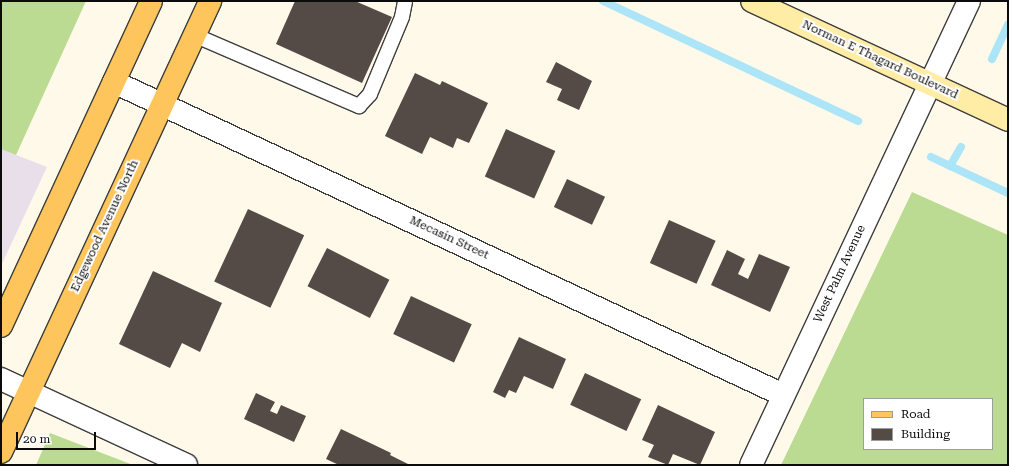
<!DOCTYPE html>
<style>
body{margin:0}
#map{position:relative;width:1009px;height:466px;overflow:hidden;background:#fff9ea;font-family:"Roboto Serif",serif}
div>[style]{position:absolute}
.industrial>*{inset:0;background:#e8dfeb}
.forest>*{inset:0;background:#badb91}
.stream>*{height:8px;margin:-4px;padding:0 4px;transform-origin:4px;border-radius:4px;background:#ace4f8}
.building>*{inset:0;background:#544b47;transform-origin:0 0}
.roads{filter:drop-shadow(1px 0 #3e3e3e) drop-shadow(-1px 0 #3e3e3e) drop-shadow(0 1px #3e3e3e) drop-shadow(0 -1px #3e3e3e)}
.lane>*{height:14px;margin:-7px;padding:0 7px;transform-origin:7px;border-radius:7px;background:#fff}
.street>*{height:22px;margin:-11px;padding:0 11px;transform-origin:11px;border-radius:11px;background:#fff}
.secondary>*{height:22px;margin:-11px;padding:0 11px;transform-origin:11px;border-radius:11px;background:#ffeca5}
.primary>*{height:22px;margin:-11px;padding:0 11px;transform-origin:11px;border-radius:11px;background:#fdc55b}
span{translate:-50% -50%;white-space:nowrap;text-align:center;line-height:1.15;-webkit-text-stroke:4px #fff;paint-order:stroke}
.street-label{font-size:12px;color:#0b0b0b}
.frame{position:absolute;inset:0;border:2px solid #0b0b0b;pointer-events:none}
.legend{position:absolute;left:863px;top:398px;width:130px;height:52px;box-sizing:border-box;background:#fff;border:1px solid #9d9d9d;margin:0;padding:5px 7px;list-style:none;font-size:12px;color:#0b0b0b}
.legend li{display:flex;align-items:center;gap:8px;height:20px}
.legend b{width:20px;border:1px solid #9d9d9d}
.scale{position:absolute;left:16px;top:432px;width:80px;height:18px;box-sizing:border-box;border:2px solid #0b0b0b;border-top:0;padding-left:5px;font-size:12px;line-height:14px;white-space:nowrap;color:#0b0b0b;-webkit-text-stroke:3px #fff;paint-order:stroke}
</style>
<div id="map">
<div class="industrial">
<div style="clip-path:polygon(1px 149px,47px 167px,1px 266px)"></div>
</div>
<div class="forest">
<div style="clip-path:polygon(1px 1px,86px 1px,16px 155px,1px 149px)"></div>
<div style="clip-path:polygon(evenodd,912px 192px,1008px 235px,1008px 465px,781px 465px,912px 192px,864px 399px,992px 399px,992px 449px,864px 449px,864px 399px)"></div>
<div style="clip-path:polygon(50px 433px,133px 465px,36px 465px)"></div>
</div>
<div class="stream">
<div style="left:603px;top:1px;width:282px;rotate:25.2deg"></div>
<div style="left:992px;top:59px;width:38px;rotate:-65deg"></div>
<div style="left:931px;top:157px;width:85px;rotate:25.1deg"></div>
<div style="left:950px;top:166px;width:22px;rotate:-60deg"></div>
</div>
<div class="building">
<div style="clip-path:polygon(295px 1px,355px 1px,392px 17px,362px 83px,276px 44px)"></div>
<div style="clip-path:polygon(556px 62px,592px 81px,579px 110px,557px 100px,562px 89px,546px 82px)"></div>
<div style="clip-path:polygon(415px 73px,440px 85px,442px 81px,488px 103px,469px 143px,457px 138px,453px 148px,430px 137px,422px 154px,385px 136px)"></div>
<div style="left:506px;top:129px;width:54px;height:52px;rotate:24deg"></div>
<div style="left:567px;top:179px;width:42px;height:31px;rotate:25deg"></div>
<div style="left:248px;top:209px;width:62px;height:80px;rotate:25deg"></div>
<div style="left:669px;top:220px;width:51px;height:47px;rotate:24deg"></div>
<div style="left:327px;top:248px;width:70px;height:43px;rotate:27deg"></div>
<div style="clip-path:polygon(727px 250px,745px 259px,738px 274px,748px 279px,759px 254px,790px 267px,770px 312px,711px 285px)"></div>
<div style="clip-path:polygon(153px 271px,222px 303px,200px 352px,182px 343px,170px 368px,119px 344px)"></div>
<div style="left:411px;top:296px;width:67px;height:42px;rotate:25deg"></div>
<div style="clip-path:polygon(519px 337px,566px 359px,553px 389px,524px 376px,516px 393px,509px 390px,505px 398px,493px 392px)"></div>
<div style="left:585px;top:373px;width:62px;height:35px;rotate:25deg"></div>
<div style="clip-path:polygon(256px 393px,275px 402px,270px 411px,277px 414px,281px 405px,306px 416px,294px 442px,244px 419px)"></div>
<div style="clip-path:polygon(658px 405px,715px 432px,700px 465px,673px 454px,668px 465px,648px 457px,654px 445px,642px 440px)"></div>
<div style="clip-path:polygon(341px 429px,391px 453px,390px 455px,410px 465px,339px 465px,326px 459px)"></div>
</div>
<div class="roads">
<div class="lane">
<div style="left:194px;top:35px;width:180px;rotate:23.3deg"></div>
<div style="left:359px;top:106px;width:16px;rotate:-47deg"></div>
<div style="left:370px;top:94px;width:83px;rotate:-67.4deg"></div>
<div style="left:402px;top:17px;width:16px;rotate:-79deg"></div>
</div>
<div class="street">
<div style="left:114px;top:82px;width:739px;rotate:25.07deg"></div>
<div style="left:1px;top:379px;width:204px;rotate:24.9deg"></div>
<div style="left:751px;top:465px;width:513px;rotate:-64.83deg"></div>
</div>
<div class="secondary">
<div style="left:752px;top:1px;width:282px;rotate:24.9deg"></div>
</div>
<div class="primary">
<div style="left:1px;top:326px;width:358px;rotate:-65.2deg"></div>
<div style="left:1px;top:452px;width:497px;rotate:-65.1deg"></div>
</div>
</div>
<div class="street-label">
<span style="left:880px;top:60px;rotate:25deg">Norman E Thagard Boulevard</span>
<span style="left:105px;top:226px;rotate:-65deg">Edgewood Avenue North</span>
<span style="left:449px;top:238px;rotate:25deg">Mecasin Street</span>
<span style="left:840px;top:274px;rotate:-65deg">West Palm Avenue</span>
</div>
<div class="frame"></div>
<ul class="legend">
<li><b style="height:5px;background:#fdc55b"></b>Road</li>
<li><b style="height:11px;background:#544b47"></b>Building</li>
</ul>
<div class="scale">20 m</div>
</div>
